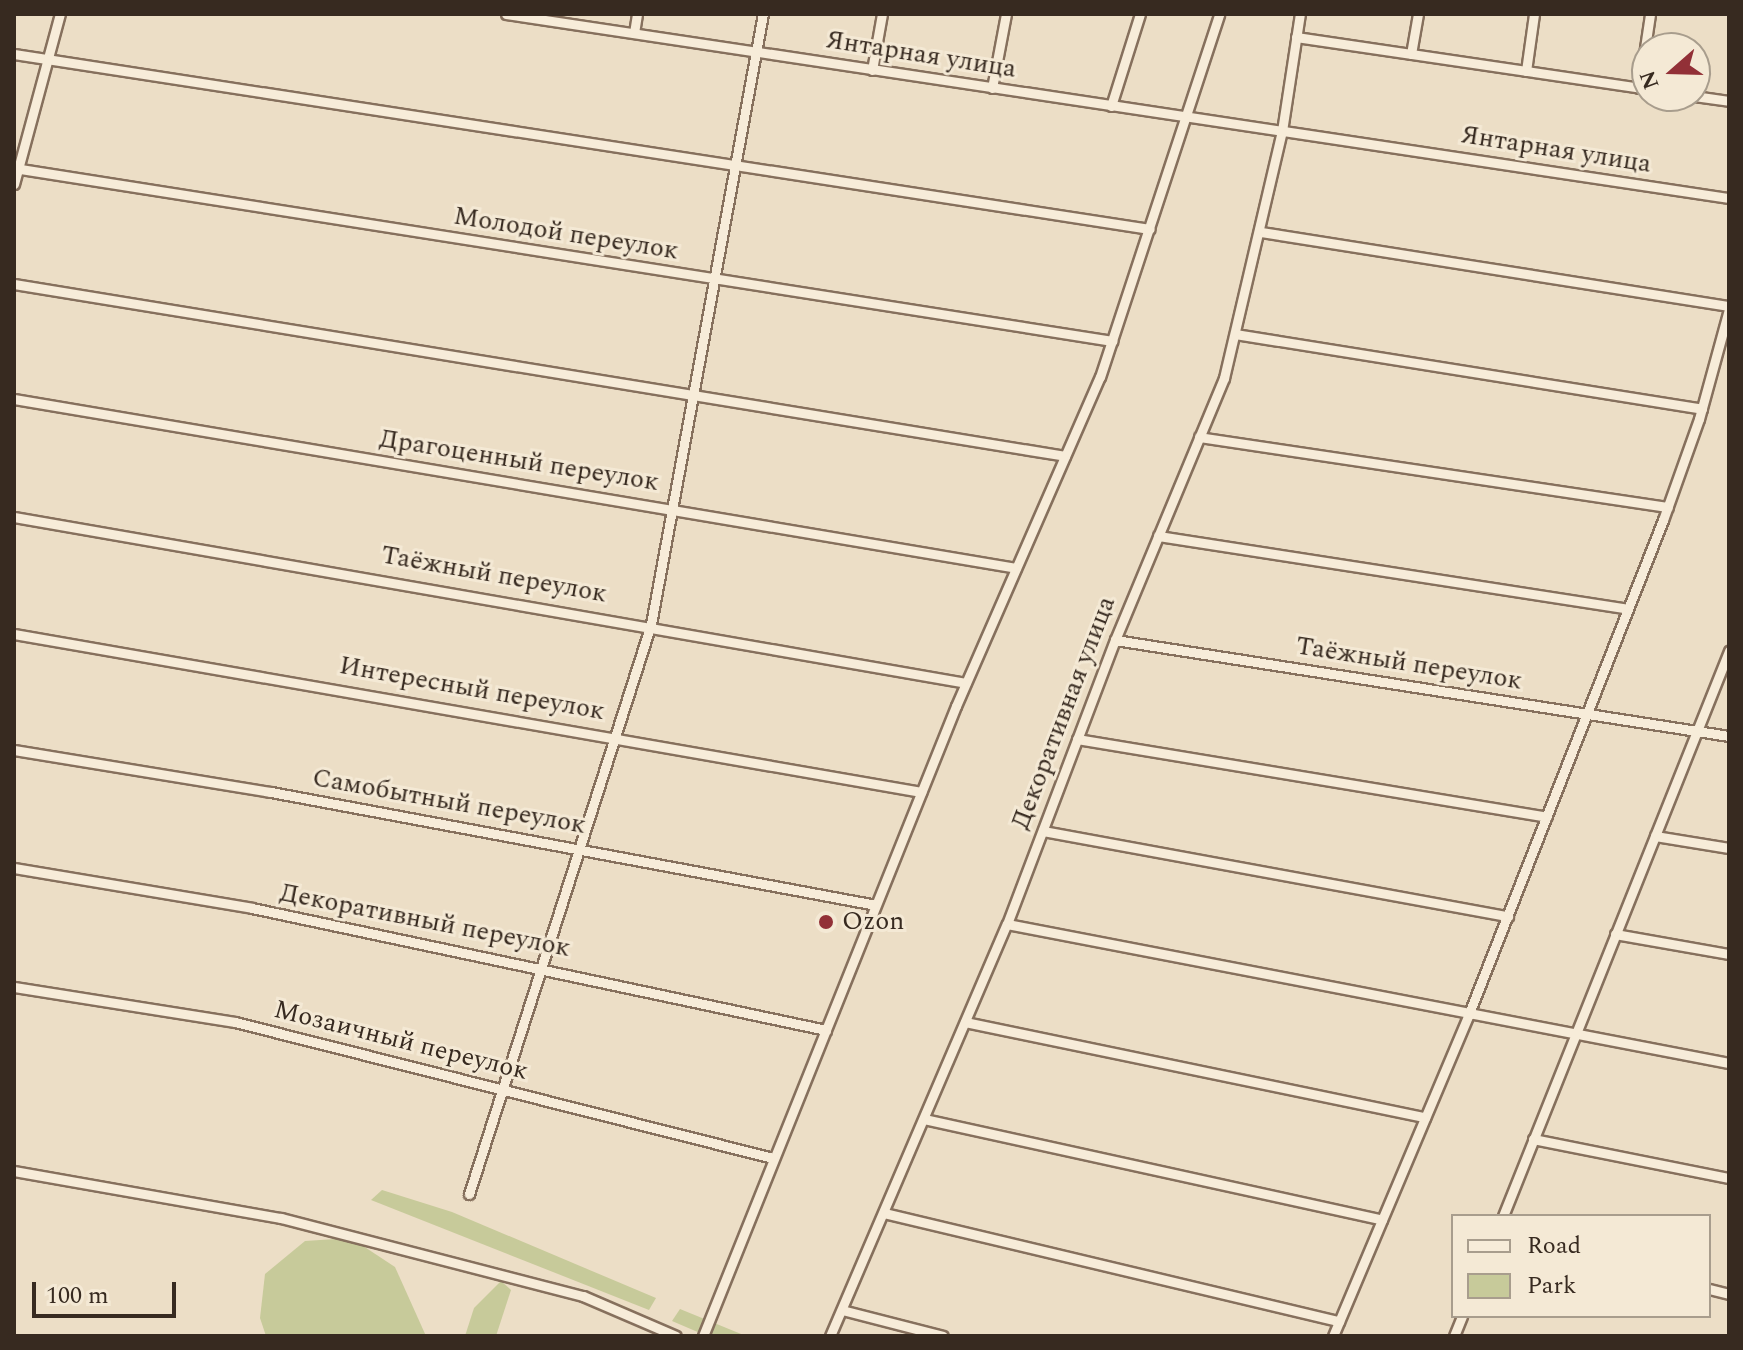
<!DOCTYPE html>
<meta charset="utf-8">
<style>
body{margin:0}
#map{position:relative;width:1743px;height:1350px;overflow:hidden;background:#ecdec6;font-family:Spectral,serif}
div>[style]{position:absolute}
.green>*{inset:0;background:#c7ca9a}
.roads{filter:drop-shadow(2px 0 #86705d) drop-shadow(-2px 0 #86705d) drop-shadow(0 2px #86705d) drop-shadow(0 -2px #86705d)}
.minor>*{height:9px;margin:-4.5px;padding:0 4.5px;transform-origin:4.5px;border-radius:4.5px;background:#f7ecd9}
.dots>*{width:22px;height:22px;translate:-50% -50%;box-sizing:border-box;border:4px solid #f4e9d5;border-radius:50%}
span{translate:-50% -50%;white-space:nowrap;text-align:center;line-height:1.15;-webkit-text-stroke:6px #f4e9d5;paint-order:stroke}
.street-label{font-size:26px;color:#372a20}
.poi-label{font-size:26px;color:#372a20}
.left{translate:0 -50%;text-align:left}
.frame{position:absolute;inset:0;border:16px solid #372a20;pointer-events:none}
.legend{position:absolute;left:1451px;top:1214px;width:260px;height:104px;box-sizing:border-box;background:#f4e9d5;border:2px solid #a89d8d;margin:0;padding:10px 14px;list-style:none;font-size:24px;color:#372a20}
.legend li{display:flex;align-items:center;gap:16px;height:40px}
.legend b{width:40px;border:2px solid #a89d8d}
.north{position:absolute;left:1631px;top:32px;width:80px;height:80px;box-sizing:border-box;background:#f4e9d5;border:2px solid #a89d8d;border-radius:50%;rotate:250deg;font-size:22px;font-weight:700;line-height:32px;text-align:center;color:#372a20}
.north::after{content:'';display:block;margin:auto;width:28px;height:36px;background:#923037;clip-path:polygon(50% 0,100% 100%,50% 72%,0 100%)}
.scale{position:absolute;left:32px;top:1282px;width:144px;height:36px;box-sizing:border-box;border:4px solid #372a20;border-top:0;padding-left:10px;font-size:24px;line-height:28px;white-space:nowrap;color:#372a20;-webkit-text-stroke:6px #f4e9d5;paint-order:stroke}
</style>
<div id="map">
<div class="green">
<div style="clip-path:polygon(382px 1190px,452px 1212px,656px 1298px,649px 1310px,371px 1200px)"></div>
<div style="clip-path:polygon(351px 1238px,395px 1267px,426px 1336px,266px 1336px,260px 1318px,265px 1274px,305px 1241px)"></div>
<div style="clip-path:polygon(501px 1281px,511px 1290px,496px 1336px,465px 1336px,474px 1308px)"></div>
<div style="clip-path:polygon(680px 1309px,746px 1336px,707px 1336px,672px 1321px)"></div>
</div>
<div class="roads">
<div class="minor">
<div style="left:506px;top:14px;width:1237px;rotate:8.56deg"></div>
<div style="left:634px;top:33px;width:19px;rotate:-81deg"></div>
<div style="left:1296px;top:37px;width:355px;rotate:8.4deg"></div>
<div style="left:14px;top:54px;width:1149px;rotate:8.76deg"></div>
<div style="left:1411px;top:54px;width:41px;rotate:-80.1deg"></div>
<div style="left:872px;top:70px;width:57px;rotate:-79.9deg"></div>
<div style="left:1526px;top:71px;width:58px;rotate:-82deg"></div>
<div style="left:992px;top:88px;width:75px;rotate:-79.3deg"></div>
<div style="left:1639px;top:88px;width:75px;rotate:-81.5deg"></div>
<div style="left:1694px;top:96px;width:35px;rotate:8deg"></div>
<div style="left:1111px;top:106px;width:96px;rotate:-72.5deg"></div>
<div style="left:14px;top:168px;width:1112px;rotate:8.95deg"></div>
<div style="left:14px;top:184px;width:176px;rotate:-74.9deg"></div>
<div style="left:1261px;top:232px;width:474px;rotate:9deg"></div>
<div style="left:14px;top:284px;width:1065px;rotate:9.29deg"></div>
<div style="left:1235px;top:334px;width:473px;rotate:9.1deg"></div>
<div style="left:14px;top:399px;width:1016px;rotate:9.57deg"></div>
<div style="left:1199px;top:437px;width:474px;rotate:8.5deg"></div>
<div style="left:14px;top:517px;width:966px;rotate:9.89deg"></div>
<div style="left:1158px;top:536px;width:475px;rotate:8.8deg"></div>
<div style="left:14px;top:634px;width:921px;rotate:9.88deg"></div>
<div style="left:1115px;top:640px;width:621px;rotate:8.89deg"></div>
<div style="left:1077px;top:739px;width:476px;rotate:9.4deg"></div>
<div style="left:14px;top:750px;width:260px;rotate:9.3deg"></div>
<div style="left:271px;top:792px;width:615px;rotate:10.58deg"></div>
<div style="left:1043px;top:831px;width:473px;rotate:10.4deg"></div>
<div style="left:1655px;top:836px;width:75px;rotate:9.2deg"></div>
<div style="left:14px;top:868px;width:241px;rotate:9.5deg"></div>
<div style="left:252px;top:908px;width:587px;rotate:12deg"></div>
<div style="left:1007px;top:924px;width:735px;rotate:10.9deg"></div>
<div style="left:1615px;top:934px;width:116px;rotate:10deg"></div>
<div style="left:14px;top:987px;width:224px;rotate:9deg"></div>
<div style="left:235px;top:1022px;width:555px;rotate:14.19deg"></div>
<div style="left:965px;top:1022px;width:470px;rotate:11.7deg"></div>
<div style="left:924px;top:1119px;width:469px;rotate:12.4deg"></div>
<div style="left:1533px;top:1139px;width:200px;rotate:11.3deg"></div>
<div style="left:14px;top:1171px;width:271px;rotate:10deg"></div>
<div style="left:281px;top:1218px;width:312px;rotate:14.5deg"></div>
<div style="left:583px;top:1296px;width:101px;rotate:23.3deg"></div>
<div style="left:469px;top:1194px;width:598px;rotate:-72.29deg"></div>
<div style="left:651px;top:624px;width:620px;rotate:-79.6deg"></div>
<div style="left:884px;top:1213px;width:468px;rotate:13.4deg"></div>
<div style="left:1503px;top:1216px;width:609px;rotate:-68.2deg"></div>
<div style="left:1709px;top:1289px;width:21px;rotate:14deg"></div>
<div style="left:842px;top:1310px;width:104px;rotate:14.4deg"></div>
<div style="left:703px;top:1336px;width:679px;rotate:-68.12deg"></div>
<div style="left:956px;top:706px;width:359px;rotate:-66.4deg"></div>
<div style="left:1100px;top:377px;width:382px;rotate:-71.8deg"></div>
<div style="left:830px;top:1336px;width:448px;rotate:-66.8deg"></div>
<div style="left:1007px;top:924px;width:304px;rotate:-69.2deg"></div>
<div style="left:1115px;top:640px;width:284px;rotate:-67.4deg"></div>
<div style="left:1224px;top:378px;width:254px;rotate:-76.8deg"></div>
<div style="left:1282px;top:131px;width:118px;rotate:-81.3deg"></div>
<div style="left:1333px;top:1336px;width:347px;rotate:-67.1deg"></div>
<div style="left:1468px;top:1016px;width:533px;rotate:-68.54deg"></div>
<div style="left:1663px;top:520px;width:107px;rotate:-70.4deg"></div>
<div style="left:1699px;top:419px;width:114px;rotate:-74.7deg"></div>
<div style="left:1454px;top:1336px;width:22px;rotate:-68deg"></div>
</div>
</div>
<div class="dots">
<div style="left:826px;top:922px;background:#923037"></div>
</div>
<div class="street-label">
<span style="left:921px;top:55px;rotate:9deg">Янтарная улица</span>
<span style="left:1556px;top:150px;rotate:9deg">Янтарная улица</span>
<span style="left:566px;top:234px;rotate:9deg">Молодой переулок</span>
<span style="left:519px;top:461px;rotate:9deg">Драгоценный переулок</span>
<span style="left:494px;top:575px;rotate:10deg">Таёжный переулок</span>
<span style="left:1409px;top:664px;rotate:9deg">Таёжный переулок</span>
<span style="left:472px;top:689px;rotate:10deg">Интересный переулок</span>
<span style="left:1064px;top:713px;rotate:-69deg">Декоративная улица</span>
<span style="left:449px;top:802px;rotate:10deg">Самобытный переулок</span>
<span style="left:425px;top:921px;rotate:11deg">Декоративный переулок</span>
<span style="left:401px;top:1041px;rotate:14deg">Мозаичный переулок</span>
</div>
<div class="poi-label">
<span class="left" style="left:842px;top:922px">Ozon</span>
</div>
<div class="frame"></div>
<ul class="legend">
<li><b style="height:10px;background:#f7ecd9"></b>Road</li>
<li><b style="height:22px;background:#c7ca9a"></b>Park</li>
</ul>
<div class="north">N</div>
<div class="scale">100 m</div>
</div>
